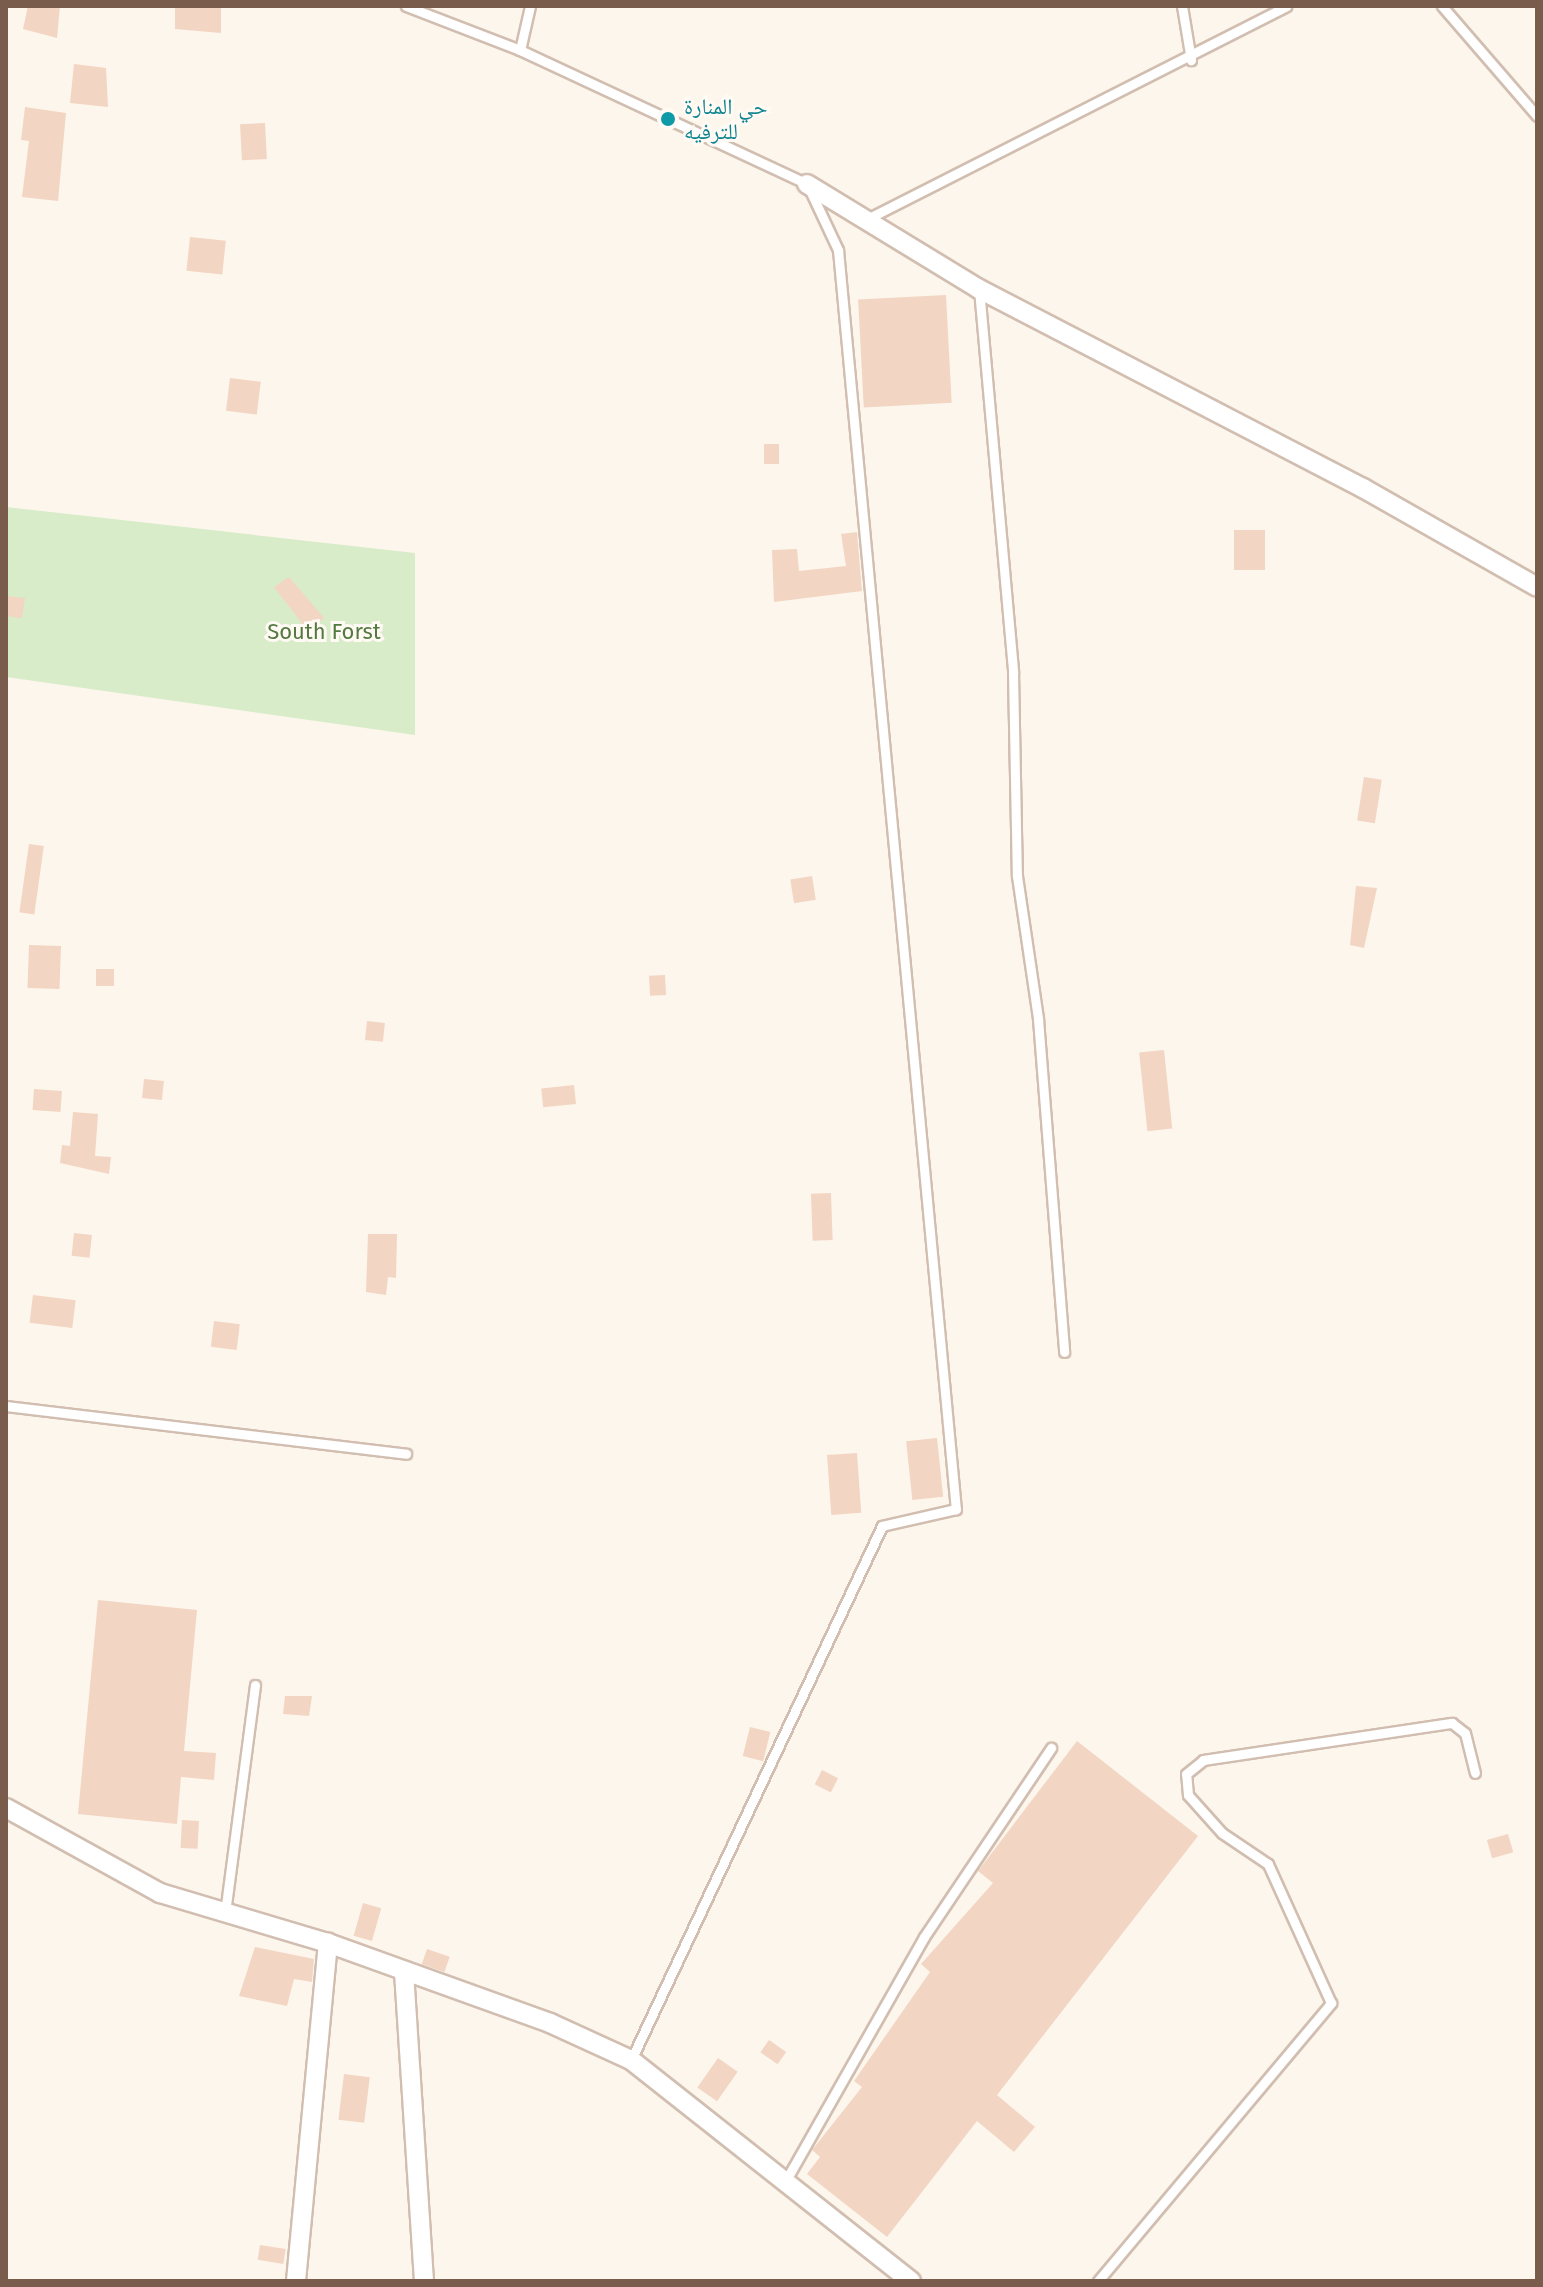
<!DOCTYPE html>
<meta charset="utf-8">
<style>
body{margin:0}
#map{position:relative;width:1543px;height:2287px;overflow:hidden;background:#fdf6ec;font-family:"Fira Sans","Noto Naskh Arabic",sans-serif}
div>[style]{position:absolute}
.green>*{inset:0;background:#d8ecc9}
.building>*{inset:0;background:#f3d5c3;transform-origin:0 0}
.roads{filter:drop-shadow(2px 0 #d1beb0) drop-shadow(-2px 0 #d1beb0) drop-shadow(0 2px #d1beb0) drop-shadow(0 -2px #d1beb0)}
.lane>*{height:9px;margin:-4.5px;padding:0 4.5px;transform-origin:4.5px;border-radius:4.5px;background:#fff}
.street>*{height:18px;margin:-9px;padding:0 9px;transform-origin:9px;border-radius:9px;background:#fff}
.dots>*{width:22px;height:22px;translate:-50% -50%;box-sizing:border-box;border:4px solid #fffaf3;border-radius:50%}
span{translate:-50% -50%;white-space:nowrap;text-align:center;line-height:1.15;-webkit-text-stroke:6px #fffaf3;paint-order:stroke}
.culture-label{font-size:22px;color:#0d838f}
.left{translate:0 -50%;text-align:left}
.park-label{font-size:22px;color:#537a41}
.frame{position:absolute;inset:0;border:8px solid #7a5c4d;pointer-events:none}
</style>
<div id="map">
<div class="green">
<div style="clip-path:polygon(6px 507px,415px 553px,415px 735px,6px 677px)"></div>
</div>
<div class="building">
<div style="clip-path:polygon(28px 6px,60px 6px,57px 38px,23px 29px)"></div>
<div style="clip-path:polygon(175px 6px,221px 6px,221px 33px,175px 29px)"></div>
<div style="clip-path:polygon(74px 64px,106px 68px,108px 107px,70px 103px)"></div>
<div style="clip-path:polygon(25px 107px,66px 113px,58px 201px,22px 197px,29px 141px,21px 140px)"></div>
<div style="left:265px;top:123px;width:36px;height:25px;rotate:87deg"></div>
<div style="left:190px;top:237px;width:36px;height:34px;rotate:6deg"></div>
<div style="left:946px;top:295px;width:108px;height:88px;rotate:87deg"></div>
<div style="left:230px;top:378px;width:31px;height:33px;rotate:7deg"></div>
<div style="left:764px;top:444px;width:15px;height:20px"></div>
<div style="left:1234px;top:530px;width:31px;height:40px"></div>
<div style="clip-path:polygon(857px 532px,862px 591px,774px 602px,772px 550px,797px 549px,799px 571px,846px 566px,841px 534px)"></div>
<div style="clip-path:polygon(289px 577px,324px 618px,308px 631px,274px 587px)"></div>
<div style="clip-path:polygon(6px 596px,25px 598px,22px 618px,6px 616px)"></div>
<div style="left:1364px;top:777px;width:18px;height:44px;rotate:9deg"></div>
<div style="left:29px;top:844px;width:15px;height:69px;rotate:8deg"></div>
<div style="left:812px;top:876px;width:24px;height:22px;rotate:81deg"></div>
<div style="clip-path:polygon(1356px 886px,1377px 888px,1364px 948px,1350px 945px)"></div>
<div style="left:29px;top:945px;width:32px;height:43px;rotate:2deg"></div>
<div style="left:96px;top:969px;width:18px;height:17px"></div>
<div style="left:665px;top:975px;width:20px;height:16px;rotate:87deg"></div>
<div style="left:367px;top:1021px;width:18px;height:19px;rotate:6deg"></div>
<div style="left:1164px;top:1050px;width:79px;height:25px;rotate:84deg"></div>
<div style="left:144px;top:1079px;width:20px;height:19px;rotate:6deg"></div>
<div style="left:574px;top:1085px;width:19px;height:33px;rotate:84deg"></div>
<div style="left:34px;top:1089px;width:28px;height:21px;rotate:4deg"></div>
<div style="clip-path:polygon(73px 1112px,98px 1114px,95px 1156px,111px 1157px,109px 1174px,60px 1163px,62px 1145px,70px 1146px)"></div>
<div style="left:831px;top:1193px;width:47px;height:20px;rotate:88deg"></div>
<div style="left:74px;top:1233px;width:18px;height:23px;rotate:6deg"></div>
<div style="clip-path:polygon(368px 1234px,397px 1234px,396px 1278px,388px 1277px,386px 1295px,366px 1292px)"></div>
<div style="left:33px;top:1295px;width:43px;height:28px;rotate:7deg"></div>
<div style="left:214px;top:1321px;width:26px;height:26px;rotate:7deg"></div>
<div style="left:937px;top:1438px;width:59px;height:31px;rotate:84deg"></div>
<div style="left:857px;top:1453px;width:60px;height:30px;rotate:86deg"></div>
<div style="clip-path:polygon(98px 1600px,197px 1610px,184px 1751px,216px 1753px,214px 1780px,181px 1777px,177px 1824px,78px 1814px)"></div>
<div style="clip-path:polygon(285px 1696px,312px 1696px,309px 1716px,283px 1714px)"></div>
<div style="left:750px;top:1727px;width:21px;height:30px;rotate:14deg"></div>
<div style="clip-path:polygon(1077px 1741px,1198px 1836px,997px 2095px,1035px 2127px,1014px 2152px,977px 2121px,887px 2237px,807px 2174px,820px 2157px,812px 2150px,862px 2087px,854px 2081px,930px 1972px,921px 1964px,993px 1883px,978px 1871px)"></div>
<div style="left:822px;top:1770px;width:18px;height:16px;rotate:27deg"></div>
<div style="left:182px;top:1820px;width:17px;height:28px;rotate:3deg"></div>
<div style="left:1508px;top:1834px;width:19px;height:22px;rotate:74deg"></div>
<div style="left:363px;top:1903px;width:19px;height:34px;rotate:16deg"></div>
<div style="clip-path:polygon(255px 1947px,314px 1959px,312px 1982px,294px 1979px,287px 2006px,239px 1996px)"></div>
<div style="left:427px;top:1949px;width:24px;height:16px;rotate:19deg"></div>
<div style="left:769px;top:2040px;width:21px;height:15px;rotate:35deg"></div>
<div style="left:718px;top:2058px;width:24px;height:36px;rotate:35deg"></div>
<div style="left:344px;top:2074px;width:26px;height:46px;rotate:7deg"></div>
<div style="left:260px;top:2245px;width:26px;height:15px;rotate:9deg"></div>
</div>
<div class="roads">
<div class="lane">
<div style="left:406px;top:6px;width:122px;rotate:21.1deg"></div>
<div style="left:520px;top:50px;width:317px;rotate:25deg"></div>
<div style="left:807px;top:184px;width:73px;rotate:64.8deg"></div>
<div style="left:838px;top:250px;width:1265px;rotate:84.65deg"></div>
<div style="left:956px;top:1509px;width:76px;rotate:167.1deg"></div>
<div style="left:882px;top:1526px;width:590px;rotate:115.18deg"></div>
<div style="left:1182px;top:6px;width:55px;rotate:80.5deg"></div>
<div style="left:1442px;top:6px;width:145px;rotate:49.2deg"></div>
<div style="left:520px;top:50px;width:45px;rotate:-77.2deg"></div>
<div style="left:869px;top:218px;width:468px;rotate:-26.9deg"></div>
<div style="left:979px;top:289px;width:386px;rotate:84.9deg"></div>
<div style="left:1013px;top:673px;width:203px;rotate:88.9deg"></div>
<div style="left:1017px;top:876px;width:145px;rotate:81.6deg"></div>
<div style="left:1038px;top:1019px;width:334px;rotate:85.5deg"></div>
<div style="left:6px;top:1406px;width:403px;rotate:6.8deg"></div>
<div style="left:225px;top:1913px;width:230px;rotate:-82.5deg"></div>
<div style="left:786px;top:2180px;width:279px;rotate:-60.4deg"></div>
<div style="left:924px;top:1937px;width:228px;rotate:-56.1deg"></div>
<div style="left:1098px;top:2281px;width:363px;rotate:-50deg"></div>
<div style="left:1331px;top:2003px;width:153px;rotate:-114.4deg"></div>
<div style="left:1268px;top:1864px;width:55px;rotate:-146deg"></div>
<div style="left:1222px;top:1833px;width:51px;rotate:-131.8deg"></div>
<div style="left:1188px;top:1795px;width:21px;rotate:-95deg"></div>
<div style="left:1186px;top:1774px;width:22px;rotate:-39deg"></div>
<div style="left:1203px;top:1760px;width:252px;rotate:-8.5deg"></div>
<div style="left:1452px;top:1723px;width:16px;rotate:38deg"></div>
<div style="left:1465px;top:1733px;width:41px;rotate:76deg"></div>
</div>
<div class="street">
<div style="left:807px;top:184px;width:202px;rotate:31.4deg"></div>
<div style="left:979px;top:289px;width:433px;rotate:27.4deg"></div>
<div style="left:1363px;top:488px;width:200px;rotate:29.6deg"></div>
<div style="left:6px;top:1808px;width:176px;rotate:28.9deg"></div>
<div style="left:160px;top:1893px;width:175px;rotate:16.6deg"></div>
<div style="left:328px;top:1943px;width:236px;rotate:19.8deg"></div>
<div style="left:550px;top:2023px;width:89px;rotate:24.6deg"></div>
<div style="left:631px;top:2060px;width:357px;rotate:38.3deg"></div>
<div style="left:404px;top:1972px;width:310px;rotate:86.3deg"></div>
<div style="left:296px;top:2281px;width:340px;rotate:-84.6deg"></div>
</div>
</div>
<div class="dots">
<div style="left:668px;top:119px;background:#0f9aa8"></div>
</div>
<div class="culture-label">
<span class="left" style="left:684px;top:119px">حي المنارة<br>للترفيه</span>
</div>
<div class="park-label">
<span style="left:324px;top:632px">South Forst</span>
</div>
<div class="frame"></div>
</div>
